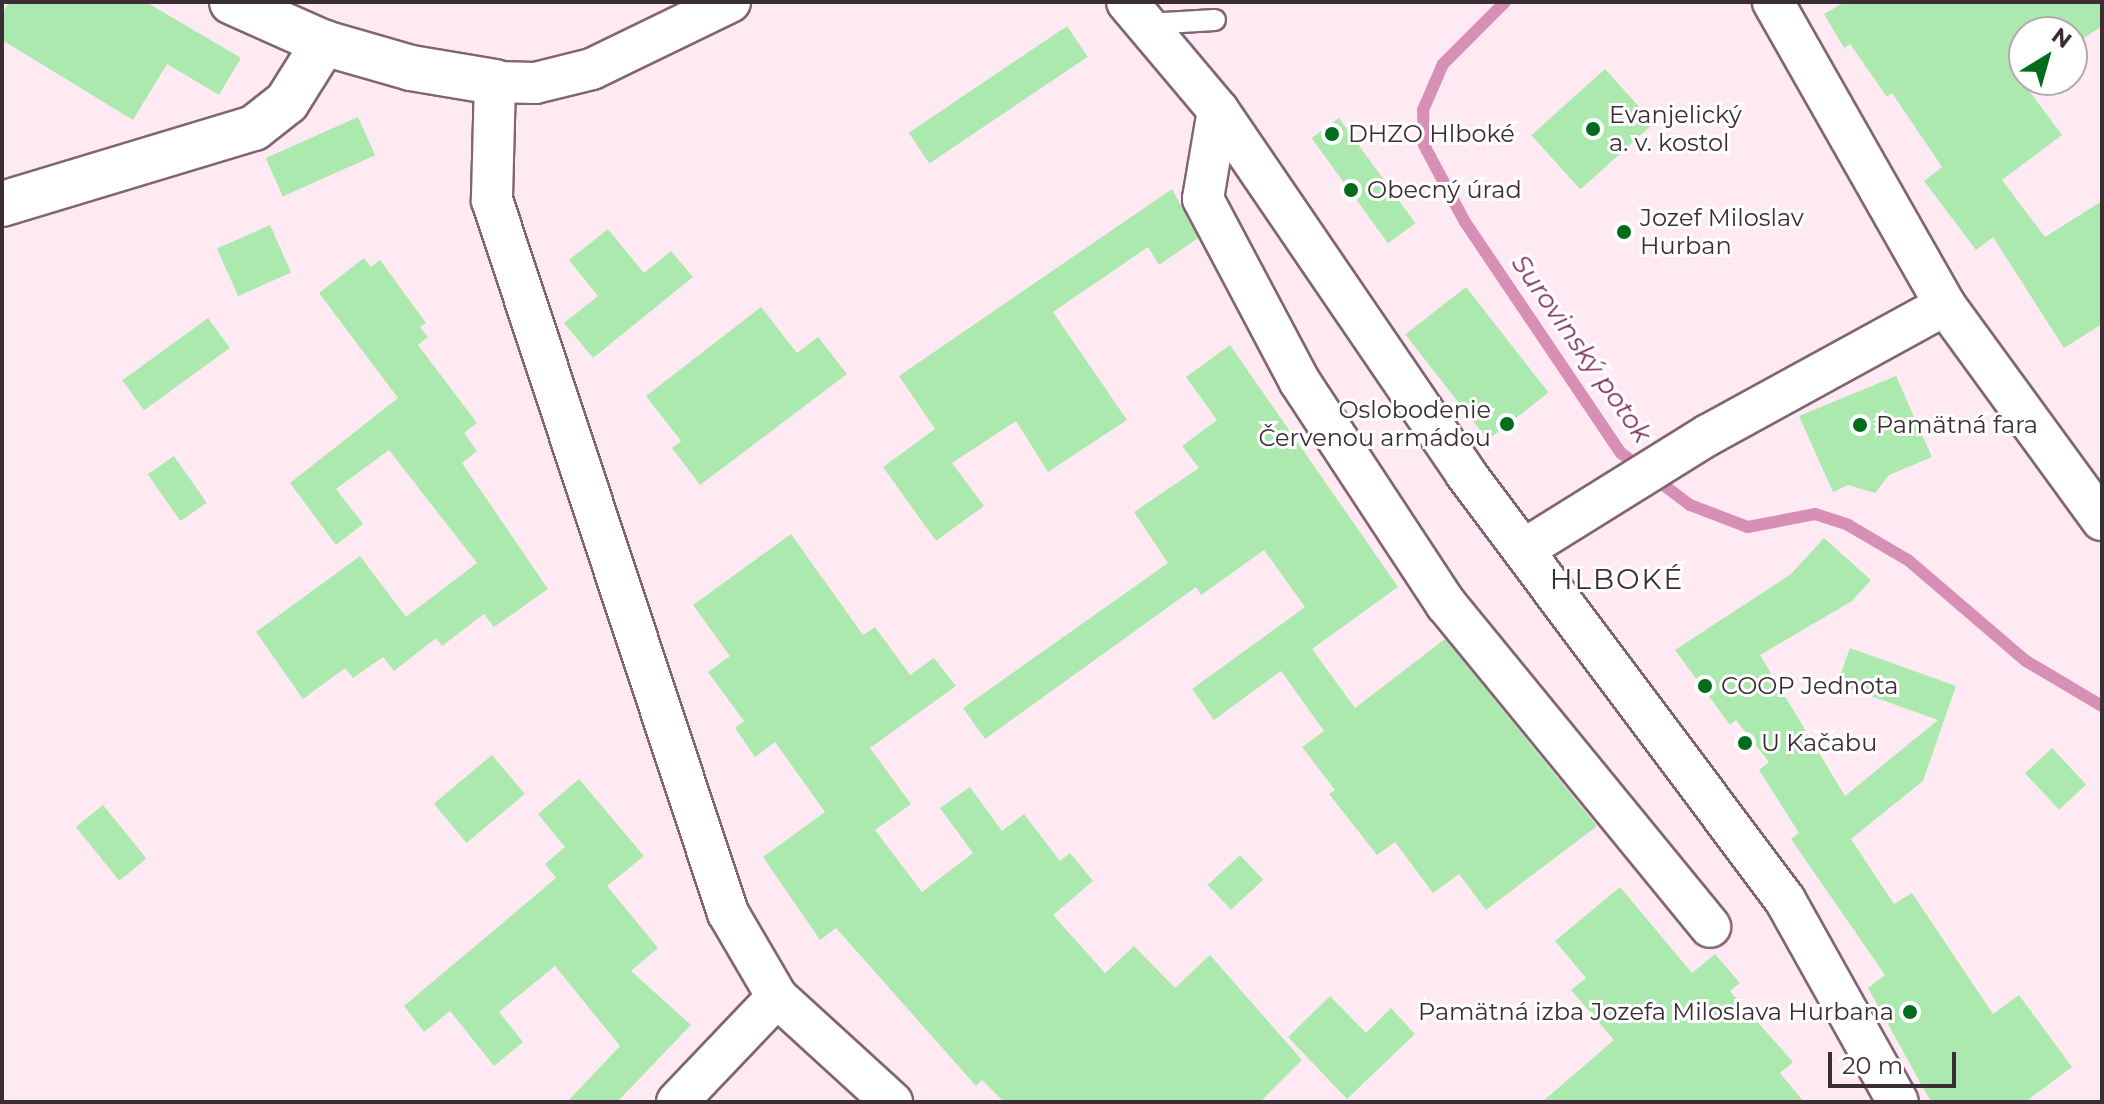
<!DOCTYPE html>
<meta charset="utf-8">
<style>
body{margin:0}
#map{position:relative;width:2104px;height:1104px;overflow:hidden;background:#ffeaf4;font-family:Montserrat,sans-serif}
div>[style]{position:absolute}
.stream>*{height:12px;margin:-6px;padding:0 6px;transform-origin:6px;border-radius:6px;background:#d88fb5}
.building>*{inset:0;background:#ace9ae;transform-origin:0 0}
.roads{filter:drop-shadow(2px 0 #816573) drop-shadow(-2px 0 #816573) drop-shadow(0 2px #816573) drop-shadow(0 -2px #816573)}
.lane>*{height:20px;margin:-10px;padding:0 10px;transform-origin:10px;border-radius:10px;background:#fff}
.street>*{height:40px;margin:-20px;padding:0 20px;transform-origin:20px;border-radius:20px;background:#fff}
.secondary>*{height:44px;margin:-22px;padding:0 22px;transform-origin:22px;border-radius:22px;background:#fff}
.dots>*{width:22px;height:22px;translate:-50% -50%;box-sizing:border-box;border:4px solid #fff;border-radius:50%}
span{translate:-50% -50%;white-space:nowrap;text-align:center;line-height:1.15;-webkit-text-stroke:6px #fff;paint-order:stroke}
.poi-label{font-size:24px;color:#3a2d33}
.left{translate:0 -50%;text-align:left}
.right{translate:-100% -50%;text-align:right}
.water-label{font-size:26px;color:#822c5f;font-style:italic}
.quarter-label{font-size:28px;color:#3a2d33;letter-spacing:2px}
.frame{position:absolute;inset:0;border:4px solid #3a2d33;pointer-events:none}
.north{position:absolute;left:2008px;top:16px;width:80px;height:80px;box-sizing:border-box;background:#fff;border:2px solid #b0abad;border-radius:50%;rotate:37deg;font-size:22px;font-weight:700;line-height:32px;text-align:center;color:#3a2d33}
.north::after{content:'';display:block;margin:auto;width:28px;height:36px;background:#006c1c;clip-path:polygon(50% 0,100% 100%,50% 72%,0 100%)}
.scale{position:absolute;left:1828px;top:1052px;width:128px;height:36px;box-sizing:border-box;border:4px solid #3a2d33;border-top:0;padding-left:10px;font-size:24px;line-height:28px;white-space:nowrap;color:#3a2d33;-webkit-text-stroke:6px #fff;paint-order:stroke}
</style>
<div id="map">
<div class="stream">
<div style="left:1505px;top:2px;width:88px;rotate:135deg"></div>
<div style="left:1443px;top:64px;width:50px;rotate:113.5deg"></div>
<div style="left:1423px;top:110px;width:35px;rotate:88deg"></div>
<div style="left:1424px;top:145px;width:87px;rotate:62deg"></div>
<div style="left:1465px;top:222px;width:279px;rotate:56deg"></div>
<div style="left:1621px;top:453px;width:86px;rotate:37deg"></div>
<div style="left:1690px;top:505px;width:62px;rotate:20.8deg"></div>
<div style="left:1748px;top:527px;width:68px;rotate:-11deg"></div>
<div style="left:1815px;top:514px;width:35px;rotate:18deg"></div>
<div style="left:1848px;top:525px;width:69px;rotate:30.3deg"></div>
<div style="left:1908px;top:560px;width:155px;rotate:40.6deg"></div>
<div style="left:2026px;top:661px;width:88px;rotate:30.6deg"></div>
</div>
<div class="building">
<div style="clip-path:polygon(9px 2px,146px 2px,241px 58px,219px 95px,167px 64px,133px 120px,2px 40px,2px 14px)"></div>
<div style="clip-path:polygon(1845px 2px,2102px 2px,2102px 26px,2072px 46px,2072px 32px,2024px 32px,2021px 80px,2062px 135px,2002px 180px,2045px 237px,2102px 201px,2102px 324px,2064px 348px,1993px 237px,1976px 250px,1924px 181px,1942px 167px,1892px 93px,1887px 97px,1850px 44px,1844px 48px,1824px 14px)"></div>
<div style="left:1067px;top:26px;width:37px;height:191px;rotate:56deg"></div>
<div style="left:1605px;top:69px;width:73px;height:99px;rotate:48deg"></div>
<div style="left:358px;top:117px;width:42px;height:101px;rotate:66deg"></div>
<div style="left:1339px;top:118px;width:130px;height:34px;rotate:54deg"></div>
<div style="clip-path:polygon(1172px 189px,1198px 238px,1159px 265px,1148px 247px,1053px 312px,1127px 420px,1048px 472px,1016px 421px,952px 463px,984px 506px,936px 541px,883px 467px,935px 429px,899px 376px)"></div>
<div style="left:270px;top:225px;width:52px;height:58px;rotate:66deg"></div>
<div style="clip-path:polygon(608px 229px,644px 273px,671px 251px,693px 277px,593px 358px,564px 323px,598px 296px,569px 260px)"></div>
<div style="clip-path:polygon(364px 258px,371px 267px,380px 260px,426px 323px,420px 327px,428px 337px,418px 345px,477px 423px,464px 433px,477px 451px,462px 463px,548px 589px,494px 627px,484px 614px,442px 646px,436px 638px,394px 671px,383px 657px,353px 678px,345px 668px,303px 699px,256px 632px,360px 556px,406px 617px,477px 563px,389px 450px,336px 489px,363px 524px,336px 545px,290px 483px,398px 398px,319px 293px)"></div>
<div style="left:1466px;top:287px;width:134px;height:77px;rotate:52deg"></div>
<div style="clip-path:polygon(761px 307px,797px 353px,818px 337px,847px 374px,700px 485px,672px 448px,681px 441px,646px 396px)"></div>
<div style="left:208px;top:318px;width:37px;height:106px;rotate:54deg"></div>
<div style="clip-path:polygon(1230px 345px,1398px 587px,1312px 649px,1355px 708px,1445px 639px,1597px 826px,1486px 910px,1459px 874px,1433px 893px,1395px 842px,1377px 855px,1329px 794px,1335px 790px,1302px 747px,1324px 731px,1281px 671px,1214px 720px,1192px 689px,1305px 607px,1264px 550px,1201px 595px,1196px 587px,985px 739px,963px 708px,1168px 563px,1134px 512px,1199px 468px,1182px 446px,1217px 420px,1186px 377px)"></div>
<div style="clip-path:polygon(1896px 376px,1932px 457px,1889px 475px,1875px 493px,1848px 485px,1833px 492px,1799px 416px)"></div>
<div style="left:174px;top:456px;width:57px;height:32px;rotate:55deg"></div>
<div style="clip-path:polygon(791px 534px,863px 635px,875px 627px,910px 675px,934px 658px,956px 686px,870px 748px,911px 804px,875px 830px,922px 892px,973px 853px,940px 808px,970px 787px,1002px 831px,1024px 814px,1060px 861px,1070px 853px,1093px 881px,1053px 915px,1105px 973px,1134px 946px,1175px 988px,1210px 955px,1302px 1060px,1260px 1102px,1004px 1102px,982px 1080px,976px 1086px,836px 928px,820px 940px,763px 857px,825px 812px,775px 742px,755px 757px,735px 728px,744px 721px,708px 672px,730px 656px,693px 605px)"></div>
<div style="clip-path:polygon(1824px 538px,1871px 580px,1852px 601px,1760px 655px,1845px 796px,1938px 720px,1837px 684px,1850px 648px,1956px 686px,1923px 781px,1851px 839px,1894px 904px,1912px 893px,1993px 1014px,2019px 995px,2072px 1067px,2025px 1102px,1931px 1102px,1868px 988px,1885px 975px,1791px 839px,1799px 833px,1759px 770px,1769px 762px,1736px 720px,1730px 725px,1675px 650px,1791px 574px)"></div>
<div style="left:2052px;top:748px;width:50px;height:37px;rotate:47deg"></div>
<div style="left:492px;top:755px;width:51px;height:76px;rotate:50deg"></div>
<div style="clip-path:polygon(579px 779px,644px 856px,607px 886px,658px 948px,631px 971px,691px 1025px,617px 1102px,567px 1102px,620px 1046px,555px 966px,499px 1012px,523px 1042px,494px 1066px,450px 1011px,424px 1032px,404px 1006px,556px 878px,545px 864px,565px 847px,538px 814px)"></div>
<div style="left:103px;top:805px;width:69px;height:35px;rotate:51deg"></div>
<div style="left:1240px;top:855px;width:34px;height:44px;rotate:47deg"></div>
<div style="clip-path:polygon(1620px 887px,1692px 973px,1715px 954px,1740px 983px,1730px 991px,1793px 1062px,1780px 1073px,1804px 1102px,1542px 1102px,1614px 1040px,1571px 990px,1586px 978px,1555px 941px)"></div>
<div style="clip-path:polygon(1330px 996px,1366px 1033px,1391px 1008px,1415px 1034px,1347px 1099px,1288px 1037px)"></div>
</div>
<div class="roads">
<div class="lane">
<div style="left:1147px;top:24px;width:68px;rotate:-3.4deg"></div>
</div>
<div class="street">
<div style="left:730px;top:2px;width:153px;rotate:154.1deg"></div>
<div style="left:592px;top:69px;width:59px;rotate:166.2deg"></div>
<div style="left:535px;top:83px;width:40px;rotate:-178.6deg"></div>
<div style="left:495px;top:82px;width:118px;rotate:91.5deg"></div>
<div style="left:492px;top:200px;width:751px;rotate:71.69deg"></div>
<div style="left:728px;top:913px;width:97px;rotate:59.7deg"></div>
<div style="left:777px;top:997px;width:156px;rotate:42.4deg"></div>
<div style="left:1127px;top:2px;width:141px;rotate:49.9deg"></div>
<div style="left:1218px;top:110px;width:440px;rotate:55.7deg"></div>
<div style="left:1466px;top:474px;width:532px;rotate:53.17deg"></div>
<div style="left:1785px;top:900px;width:231px;rotate:60.8deg"></div>
<div style="left:1773px;top:2px;width:348px;rotate:60.4deg"></div>
<div style="left:1945px;top:305px;width:266px;rotate:53.9deg"></div>
<div style="left:1218px;top:110px;width:90px;rotate:99.6deg"></div>
<div style="left:1203px;top:199px;width:207px;rotate:62.1deg"></div>
<div style="left:1300px;top:382px;width:266px;rotate:56.7deg"></div>
<div style="left:1446px;top:604px;width:417px;rotate:50.7deg"></div>
<div style="left:1523px;top:550px;width:218px;rotate:-31.9deg"></div>
<div style="left:1708px;top:435px;width:270px;rotate:-28.7deg"></div>
<div style="left:677px;top:1102px;width:145px;rotate:-46.4deg"></div>
</div>
<div class="secondary">
<div style="left:232px;top:2px;width:101px;rotate:24deg"></div>
<div style="left:324px;top:43px;width:91px;rotate:16deg"></div>
<div style="left:411px;top:68px;width:85px;rotate:9.5deg"></div>
<div style="left:2px;top:204px;width:263px;rotate:-16.8deg"></div>
<div style="left:254px;top:128px;width:42px;rotate:-38.2deg"></div>
<div style="left:287px;top:102px;width:70px;rotate:-57.9deg"></div>
</div>
</div>
<div class="dots">
<div style="left:1593px;top:129px;background:#006c1c"></div>
<div style="left:1332px;top:134px;background:#006c1c"></div>
<div style="left:1351px;top:190px;background:#006c1c"></div>
<div style="left:1624px;top:232px;background:#006c1c"></div>
<div style="left:1507px;top:424px;background:#006c1c"></div>
<div style="left:1860px;top:425px;background:#006c1c"></div>
<div style="left:1705px;top:686px;background:#006c1c"></div>
<div style="left:1745px;top:743px;background:#006c1c"></div>
<div style="left:1910px;top:1012px;background:#006c1c"></div>
</div>
<div class="poi-label">
<span class="left" style="left:1609px;top:129px">Evanjelický<br>a. v. kostol</span>
<span class="left" style="left:1348px;top:134px">DHZO Hlboké</span>
<span class="left" style="left:1367px;top:190px">Obecný úrad</span>
<span class="left" style="left:1640px;top:232px">Jozef Miloslav<br>Hurban</span>
<span class="right" style="left:1491px;top:424px">Oslobodenie<br>Červenou armádou</span>
<span class="left" style="left:1876px;top:425px">Pamätná fara</span>
<span class="left" style="left:1721px;top:686px">COOP Jednota</span>
<span class="left" style="left:1761px;top:743px">U Kačabu</span>
<span class="right" style="left:1894px;top:1012px">Pamätná izba Jozefa Miloslava Hurbana</span>
</div>
<div class="water-label">
<span style="left:1581px;top:349px;rotate:55deg">Surovinský potok</span>
</div>
<div class="quarter-label">
<span style="left:1617px;top:579px">HLBOKÉ</span>
</div>
<div class="frame"></div>
<div class="north">N</div>
<div class="scale">20 m</div>
</div>
